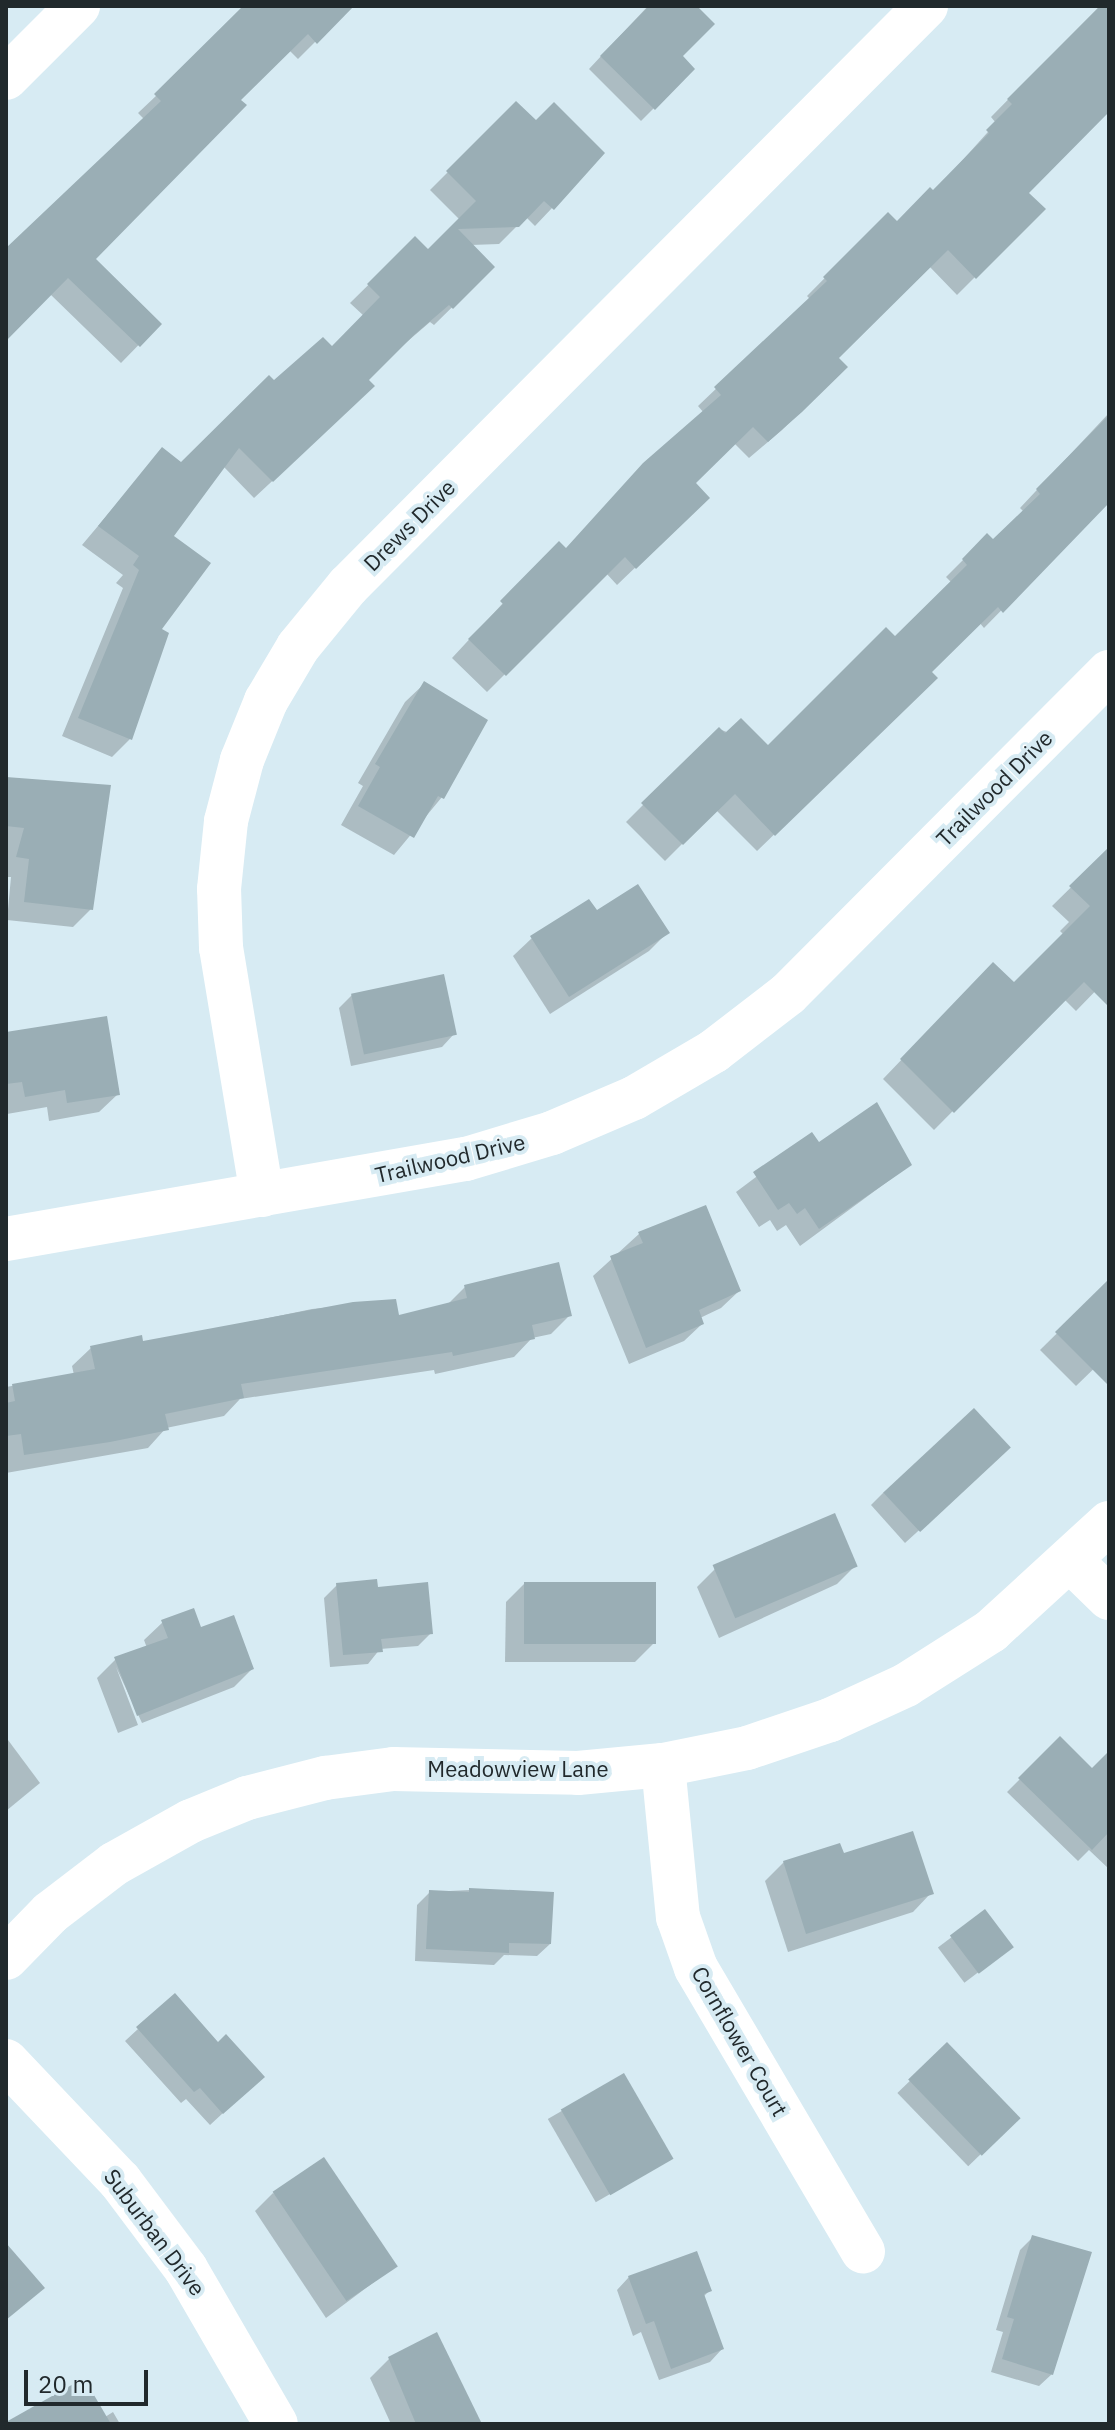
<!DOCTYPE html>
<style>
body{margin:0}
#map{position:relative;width:1115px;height:2430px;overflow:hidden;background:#d7ebf3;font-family:"IBM Plex Sans",sans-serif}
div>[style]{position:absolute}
.shadow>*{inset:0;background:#0003;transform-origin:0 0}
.building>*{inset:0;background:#9aaeb5;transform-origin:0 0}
.street>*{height:44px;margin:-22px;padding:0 22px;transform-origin:22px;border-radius:22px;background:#fff}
span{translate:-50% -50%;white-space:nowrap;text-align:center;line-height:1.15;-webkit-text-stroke:8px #d7ebf3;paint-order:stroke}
.street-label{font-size:22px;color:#21292c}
.frame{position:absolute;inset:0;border:8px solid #21292c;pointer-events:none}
.scale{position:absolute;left:24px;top:2370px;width:124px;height:36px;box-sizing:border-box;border:4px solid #21292c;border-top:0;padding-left:10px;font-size:24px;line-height:28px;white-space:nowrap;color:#21292c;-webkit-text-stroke:6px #d7ebf3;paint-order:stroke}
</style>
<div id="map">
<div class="shadow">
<div style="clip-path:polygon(251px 6px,351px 6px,298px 59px,289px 50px,238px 100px,93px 260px,159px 324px,121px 363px,50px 294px,6px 340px,6px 251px,144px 119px,138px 113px)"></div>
<div style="clip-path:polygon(648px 6px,694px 6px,680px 56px,693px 69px,641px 121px,589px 69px)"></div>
<div style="clip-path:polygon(1100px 6px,1109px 6px,1109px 106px,1026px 193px,1043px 209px,957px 295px,929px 266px,836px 358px,845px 367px,782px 430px,749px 458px,734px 443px,693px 483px,690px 515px,617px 585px,606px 573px,487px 692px,452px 658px,542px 561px,565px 550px,704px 413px,698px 406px,810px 299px,807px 296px,888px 214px,897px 223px,933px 193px,996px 123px,991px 117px)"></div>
<div style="clip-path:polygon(516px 104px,536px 123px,603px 154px,535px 226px,526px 217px,499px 244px,471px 245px,493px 267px,434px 325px,430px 322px,394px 353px,367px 380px,355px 404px,254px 498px,223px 466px,171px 536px,159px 630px,130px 739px,112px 757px,62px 736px,123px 588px,116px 583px,123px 575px,82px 545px,162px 450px,181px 464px,274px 383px,331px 349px,364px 316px,350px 303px,415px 239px,428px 252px,460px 220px,430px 190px)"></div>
<div style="clip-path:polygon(1109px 413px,1109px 500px,984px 628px,979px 622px,929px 672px,935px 678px,757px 851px,716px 810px,665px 861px,626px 822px,719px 729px,768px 748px,895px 639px,952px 583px,946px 577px,987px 536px,993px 542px,1024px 512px,1020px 508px)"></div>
<div style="clip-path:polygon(424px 684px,442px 797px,394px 855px,341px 825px,363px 786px,358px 783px,405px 702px)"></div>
<div style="clip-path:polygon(6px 779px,91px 909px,73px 927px,7px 920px,11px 877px,6px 877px)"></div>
<div style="clip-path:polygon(1108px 851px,1109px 977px,1076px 1011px,1064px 999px,934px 1130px,883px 1079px,975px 983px,1014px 985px,1064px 935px,1060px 931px,1069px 922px,1052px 906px)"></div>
<div style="clip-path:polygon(596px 913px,667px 933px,649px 951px,550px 1014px,513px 956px,532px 938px)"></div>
<div style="clip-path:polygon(352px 995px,454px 1034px,442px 1047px,351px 1066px,339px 1008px)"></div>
<div style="clip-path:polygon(6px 1035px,118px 1094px,99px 1112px,49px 1121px,47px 1107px,7px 1114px)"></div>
<div style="clip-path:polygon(812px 1135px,818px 1145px,910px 1165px,800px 1246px,786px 1225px,777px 1231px,770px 1220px,759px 1227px,736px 1192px)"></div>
<div style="clip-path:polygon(640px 1233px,739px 1291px,721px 1308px,700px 1318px,702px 1324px,684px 1341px,629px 1364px,593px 1276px)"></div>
<div style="clip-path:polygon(1109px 1282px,1109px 1354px,1076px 1386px,1040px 1350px)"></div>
<div style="clip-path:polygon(465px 1287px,570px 1315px,551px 1334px,532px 1338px,514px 1357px,435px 1374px,434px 1370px,240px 1399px,224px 1416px,166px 1428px,148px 1448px,6px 1473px,6px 1387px,74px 1375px,72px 1366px,91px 1348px,142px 1344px,312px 1309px,395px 1301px,397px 1318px,447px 1305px)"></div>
<div style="clip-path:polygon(995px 1461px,905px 1543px,871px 1505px,884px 1492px)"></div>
<div style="clip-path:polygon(856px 1565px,837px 1584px,719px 1638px,697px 1587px,715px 1569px)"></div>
<div style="clip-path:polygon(524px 1584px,654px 1643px,635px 1662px,505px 1662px,506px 1602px)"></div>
<div style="clip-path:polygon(337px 1585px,376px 1589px,431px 1633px,418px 1646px,380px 1649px,368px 1664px,330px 1667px,324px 1598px)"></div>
<div style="clip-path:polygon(163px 1622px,200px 1630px,252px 1669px,234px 1687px,142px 1723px,116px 1667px,138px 1725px,118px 1733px,97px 1678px,116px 1659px,147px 1648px,144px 1640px)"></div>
<div style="clip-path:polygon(1060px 1739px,1092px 1771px,1109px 1765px,1109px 1869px,1089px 1850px,1078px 1861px,1007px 1792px)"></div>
<div style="clip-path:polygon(8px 1740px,40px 1783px,6px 1811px,6px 1742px)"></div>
<div style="clip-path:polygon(842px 1856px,931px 1893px,913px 1912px,788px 1952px,765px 1881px,784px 1862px)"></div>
<div style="clip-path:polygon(470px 1890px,550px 1944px,537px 1956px,504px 1955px,494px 1965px,415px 1961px,417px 1905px,430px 1892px)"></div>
<div style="left:985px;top:1912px;width:44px;height:59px;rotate:53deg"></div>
<div style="clip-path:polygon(138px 2029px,249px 2089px,210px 2125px,186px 2099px,181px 2103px,125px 2041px)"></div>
<div style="left:947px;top:2045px;width:102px;height:69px;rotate:46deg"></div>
<div style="left:624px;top:2075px;width:96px;height:88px;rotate:60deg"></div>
<div style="clip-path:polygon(273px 2193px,394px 2267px,326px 2318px,255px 2211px)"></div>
<div style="clip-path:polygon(1033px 2237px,1052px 2374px,1039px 2386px,991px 2372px,1003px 2332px,996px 2330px,1020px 2250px)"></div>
<div style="clip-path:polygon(629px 2277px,710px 2290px,703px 2297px,722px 2349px,710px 2362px,659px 2380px,641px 2332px,633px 2336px,617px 2290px)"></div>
<div style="clip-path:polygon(389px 2359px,480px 2424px,391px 2424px,370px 2378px)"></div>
<div style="clip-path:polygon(113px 2412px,120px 2424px,19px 2424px,105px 2417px)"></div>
</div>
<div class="building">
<div style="clip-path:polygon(243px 6px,354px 6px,317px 44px,308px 34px,241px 100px,247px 105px,96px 259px,162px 324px,140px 347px,68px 278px,6px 341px,6px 248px,161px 101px,154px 94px)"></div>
<div style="clip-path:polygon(649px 6px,697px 6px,715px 24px,683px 56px,695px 69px,655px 110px,600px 56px)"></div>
<div style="clip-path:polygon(1100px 6px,1109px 6px,1109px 112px,1029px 193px,1046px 209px,976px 279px,948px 250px,839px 358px,848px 367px,802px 412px,768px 442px,753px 427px,696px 483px,710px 498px,636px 569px,625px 557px,506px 676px,468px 639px,503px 604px,500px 601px,559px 541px,566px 548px,643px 463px,721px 395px,714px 387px,827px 281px,823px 277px,888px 212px,897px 221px,930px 187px,933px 190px,989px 133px,986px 130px,1012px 104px,1007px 99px)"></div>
<div style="clip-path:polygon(516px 101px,536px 120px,554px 102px,605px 153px,554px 210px,544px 201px,519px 227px,458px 229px,495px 267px,453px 309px,449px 305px,414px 335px,369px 380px,375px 386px,273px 482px,239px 448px,174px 536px,211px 563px,162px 629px,169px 633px,132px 740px,78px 718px,139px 570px,133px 565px,139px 556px,98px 526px,162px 447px,181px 462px,269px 375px,274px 380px,323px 337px,332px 346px,380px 297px,367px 284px,415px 236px,428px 249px,476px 201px,446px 171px)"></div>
<div style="clip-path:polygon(1109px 415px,1109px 503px,1003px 613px,998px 607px,932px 672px,938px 678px,775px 836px,735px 794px,683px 845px,641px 803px,719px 727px,725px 733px,741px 718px,768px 745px,886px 627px,895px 636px,967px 565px,962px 559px,987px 533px,993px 539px,1040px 494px,1036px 489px)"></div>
<div style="clip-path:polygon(424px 681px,488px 720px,444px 799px,438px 796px,414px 838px,358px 806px,380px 767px,375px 764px)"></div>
<div style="clip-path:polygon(6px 777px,111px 785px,93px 910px,24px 902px,29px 859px,16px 857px,24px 828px,6px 826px)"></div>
<div style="clip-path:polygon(1109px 847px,1109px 1007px,1084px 982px,954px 1113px,900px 1059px,993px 962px,1014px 982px,1090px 906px,1069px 886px)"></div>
<div style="clip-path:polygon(638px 884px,670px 933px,569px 997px,530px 936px,589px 899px,597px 910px)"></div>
<div style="left:444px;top:974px;width:62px;height:95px;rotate:78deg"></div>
<div style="clip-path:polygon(107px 1016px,120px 1095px,67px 1103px,65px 1090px,25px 1097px,22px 1082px,6px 1084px,6px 1032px)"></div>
<div style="clip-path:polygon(877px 1102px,912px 1165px,819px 1229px,805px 1208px,797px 1214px,789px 1203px,778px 1210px,753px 1172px,812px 1132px,819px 1142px)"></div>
<div style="clip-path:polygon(706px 1205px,741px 1291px,699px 1310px,704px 1324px,646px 1348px,610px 1256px,643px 1243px,638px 1232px)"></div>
<div style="clip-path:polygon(559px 1262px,572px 1316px,532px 1325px,535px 1339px,453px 1356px,452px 1352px,241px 1384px,244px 1398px,165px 1414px,169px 1430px,110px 1442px,24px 1455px,21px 1434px,6px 1436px,6px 1403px,15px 1401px,12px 1384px,95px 1369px,90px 1346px,142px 1335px,143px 1341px,353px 1302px,396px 1299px,399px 1315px,467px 1298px,464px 1285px)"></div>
<div style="clip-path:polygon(1109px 1279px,1109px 1386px,1055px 1332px)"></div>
<div style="left:974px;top:1408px;width:54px;height:124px;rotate:47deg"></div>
<div style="left:835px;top:1513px;width:58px;height:133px;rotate:67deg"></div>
<div style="clip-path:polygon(377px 1579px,378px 1587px,428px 1582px,433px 1634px,381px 1639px,383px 1652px,343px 1655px,336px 1583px)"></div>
<div style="left:524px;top:1582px;width:132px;height:62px"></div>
<div style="clip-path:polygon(194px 1608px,201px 1627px,234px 1615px,254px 1669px,137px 1716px,114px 1657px,168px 1638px,161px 1620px)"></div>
<div style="clip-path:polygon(1060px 1736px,1092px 1768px,1109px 1751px,1109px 1832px,1092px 1850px,1018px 1778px)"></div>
<div style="clip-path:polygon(913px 1831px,934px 1894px,806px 1934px,783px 1861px,840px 1843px,844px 1853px)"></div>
<div style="clip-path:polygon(469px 1888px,554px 1892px,551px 1944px,509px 1943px,509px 1953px,426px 1949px,429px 1890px,469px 1892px)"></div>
<div style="left:985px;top:1909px;width:48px;height:44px;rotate:53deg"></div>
<div style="clip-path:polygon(175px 1993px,218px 2042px,226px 2034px,265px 2077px,223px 2114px,200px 2088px,194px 2092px,136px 2027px)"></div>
<div style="left:947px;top:2042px;width:106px;height:54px;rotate:46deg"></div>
<div style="left:624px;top:2073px;width:99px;height:73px;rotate:60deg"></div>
<div style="left:324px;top:2157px;width:132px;height:62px;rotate:56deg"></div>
<div style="clip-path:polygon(1032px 2235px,1092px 2252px,1053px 2375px,1002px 2359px,1014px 2319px,1007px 2317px)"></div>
<div style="clip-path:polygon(6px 2243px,45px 2288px,6px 2320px)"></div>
<div style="clip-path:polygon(697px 2251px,712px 2291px,704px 2294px,724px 2349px,671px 2369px,654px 2321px,646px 2324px,628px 2276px)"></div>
<div style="clip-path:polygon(437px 2332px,482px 2424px,416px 2424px,388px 2357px)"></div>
<div style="clip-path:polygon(84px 2378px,111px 2424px,6px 2424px,6px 2422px)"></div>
</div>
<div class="street">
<div style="left:6px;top:78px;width:102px;rotate:-45deg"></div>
<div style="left:262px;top:1195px;width:250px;rotate:-99.4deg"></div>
<div style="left:221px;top:948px;width:59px;rotate:-91.9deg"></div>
<div style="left:219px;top:889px;width:68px;rotate:-84.1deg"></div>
<div style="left:226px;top:821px;width:63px;rotate:-75.3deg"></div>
<div style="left:242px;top:760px;width:64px;rotate:-67.9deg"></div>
<div style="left:266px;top:701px;width:63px;rotate:-59.3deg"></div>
<div style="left:298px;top:647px;width:79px;rotate:-50.7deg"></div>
<div style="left:348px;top:586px;width:819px;rotate:-45.1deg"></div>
<div style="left:6px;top:1239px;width:467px;rotate:-9.9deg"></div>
<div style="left:466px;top:1159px;width:90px;rotate:-16.8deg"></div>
<div style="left:552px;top:1133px;width:89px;rotate:-23.1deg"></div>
<div style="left:634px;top:1098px;width:93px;rotate:-30.4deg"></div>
<div style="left:714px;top:1051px;width:93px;rotate:-37.6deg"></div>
<div style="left:788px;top:994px;width:455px;rotate:-45.1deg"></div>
<div style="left:1071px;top:1561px;width:53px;rotate:44.2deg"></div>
<div style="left:663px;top:1765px;width:153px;rotate:84.4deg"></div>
<div style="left:678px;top:1917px;width:54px;rotate:70.6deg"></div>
<div style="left:696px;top:1968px;width:329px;rotate:59.5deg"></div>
<div style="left:6px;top:1958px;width:63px;rotate:-45.6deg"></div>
<div style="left:50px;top:1913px;width:81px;rotate:-37.4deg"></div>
<div style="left:114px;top:1864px;width:88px;rotate:-29.2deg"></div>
<div style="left:191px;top:1821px;width:61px;rotate:-22.3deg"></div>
<div style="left:247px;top:1798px;width:81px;rotate:-14.4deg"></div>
<div style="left:325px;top:1778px;width:69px;rotate:-7.5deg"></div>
<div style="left:393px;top:1769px;width:185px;rotate:1.2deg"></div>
<div style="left:578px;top:1773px;width:85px;rotate:-5.4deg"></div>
<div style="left:663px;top:1765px;width:86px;rotate:-11.4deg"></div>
<div style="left:747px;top:1748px;width:88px;rotate:-18.6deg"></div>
<div style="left:830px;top:1720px;width:84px;rotate:-24.7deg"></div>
<div style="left:906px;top:1685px;width:101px;rotate:-32.4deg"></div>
<div style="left:991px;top:1631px;width:160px;rotate:-42.5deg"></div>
<div style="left:6px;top:2061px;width:166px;rotate:46.5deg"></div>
<div style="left:120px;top:2181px;width:110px;rotate:53.1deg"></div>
<div style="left:186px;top:2269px;width:179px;rotate:59.9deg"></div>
</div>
<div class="street-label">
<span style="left:409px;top:525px;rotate:-45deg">Drews Drive</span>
<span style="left:994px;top:788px;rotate:-45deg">Trailwood Drive</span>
<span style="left:450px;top:1158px;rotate:-13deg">Trailwood Drive</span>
<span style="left:518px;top:1769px">Meadowview Lane</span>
<span style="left:740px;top:2041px;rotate:60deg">Cornflower Court</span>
<span style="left:155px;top:2232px;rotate:53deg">Suburban Drive</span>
</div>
<div class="frame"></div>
<div class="scale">20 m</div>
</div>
